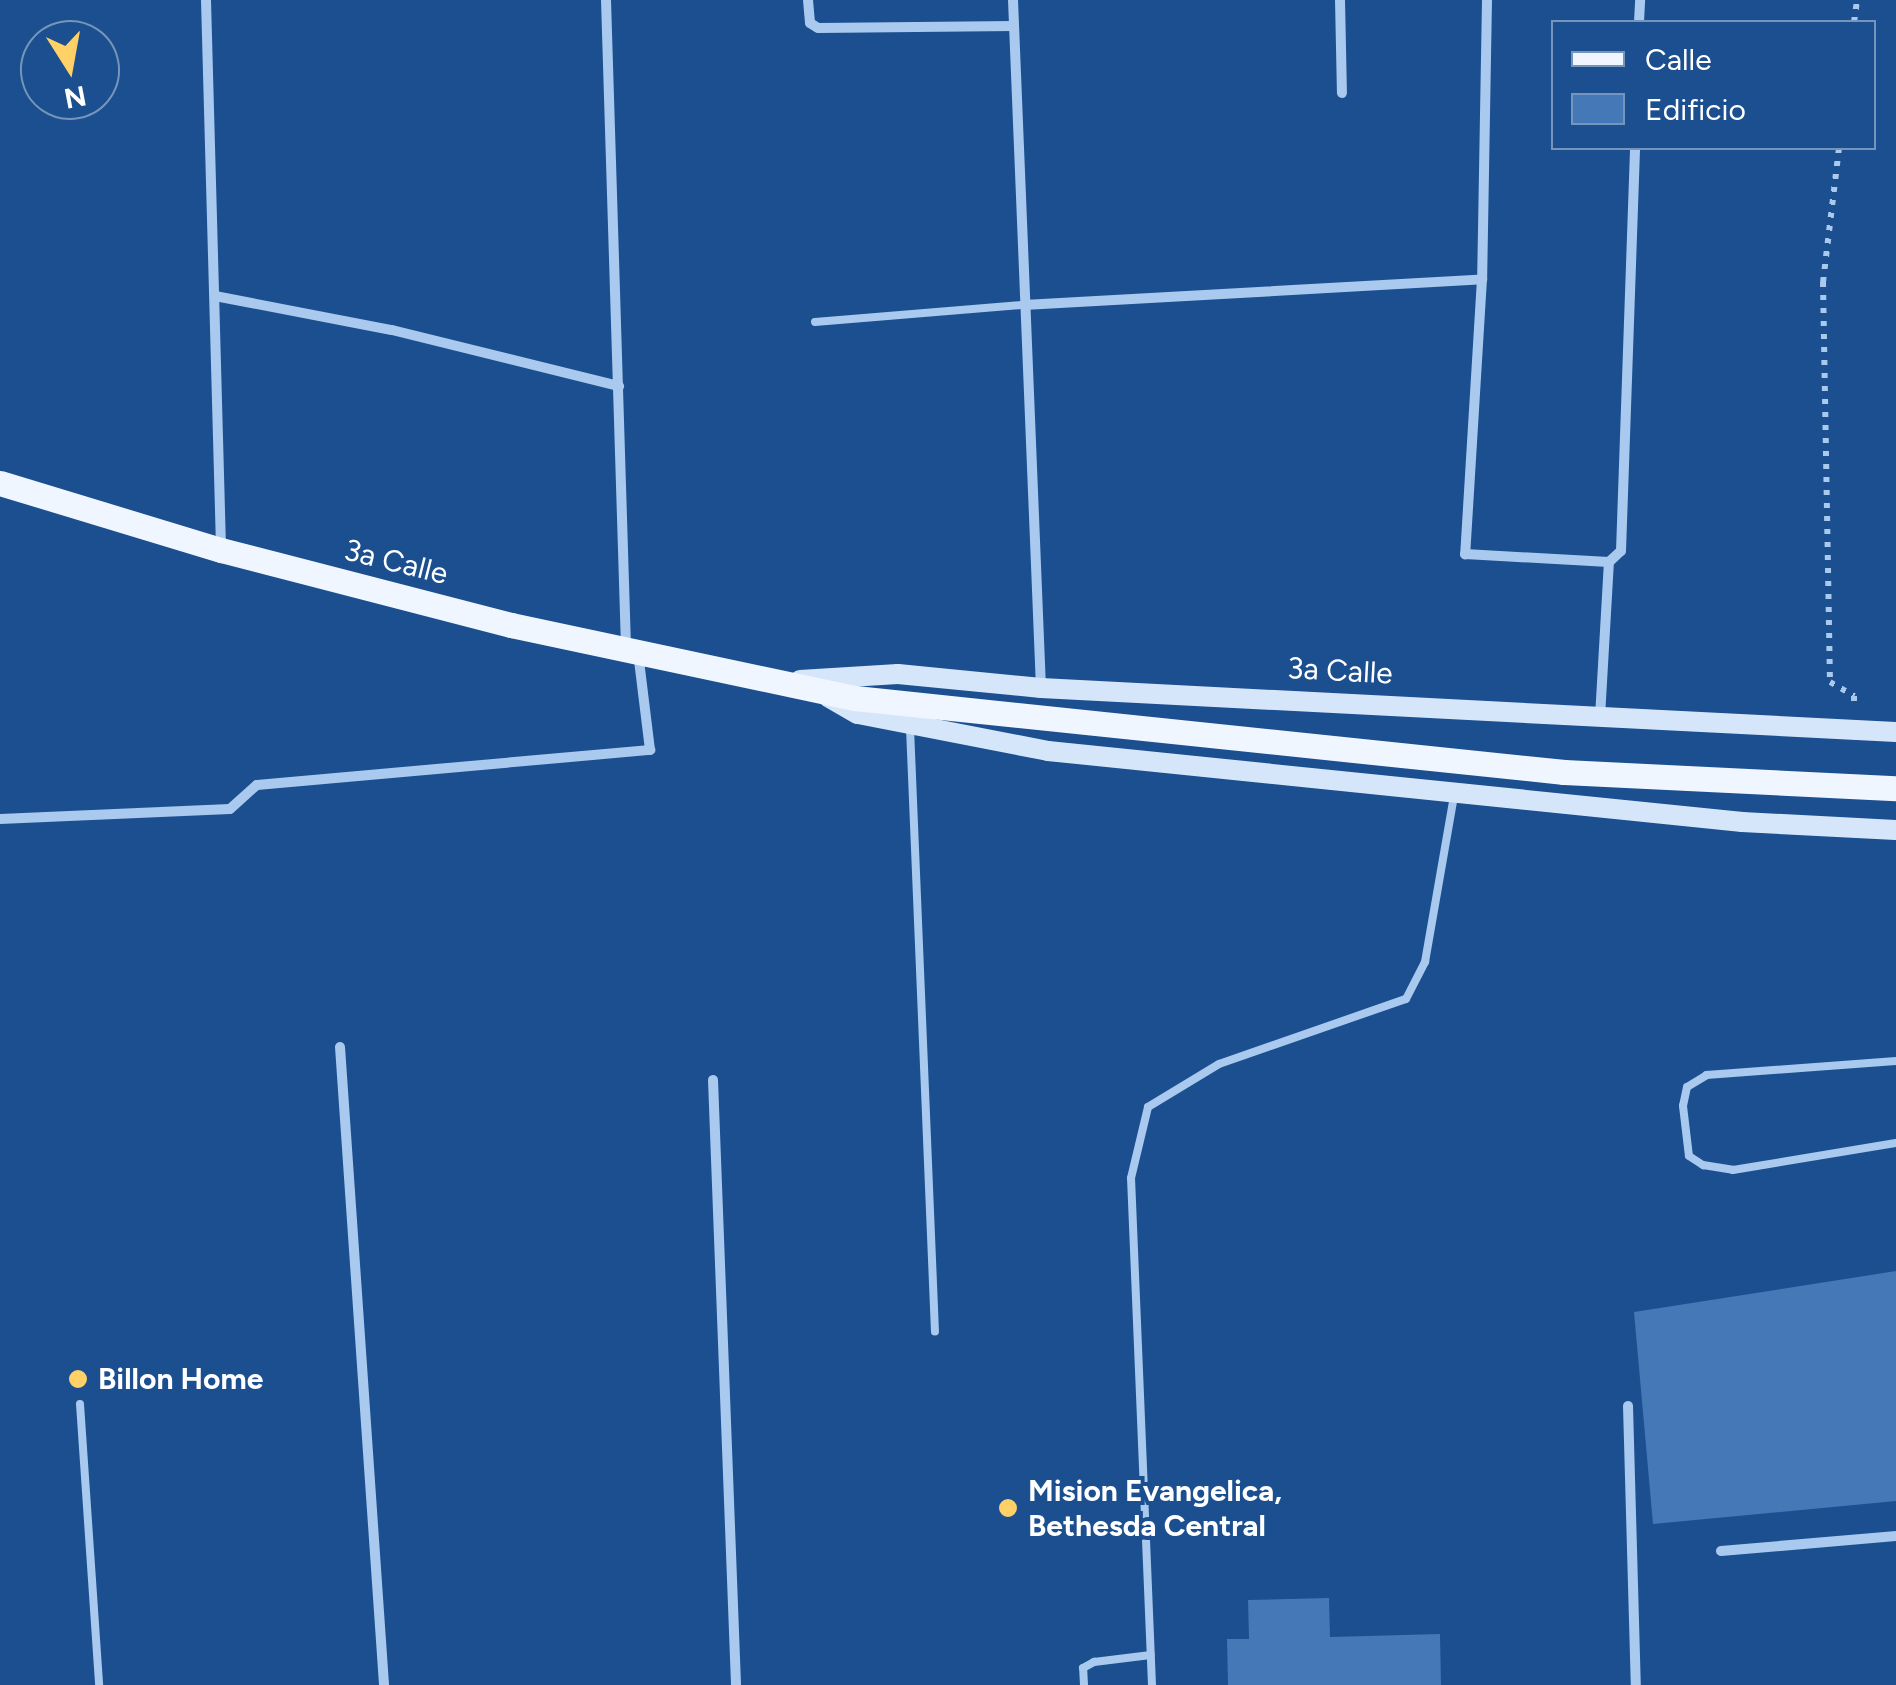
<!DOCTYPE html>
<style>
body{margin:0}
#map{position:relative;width:1896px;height:1685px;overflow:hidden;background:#1b4f8f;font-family:Figtree,sans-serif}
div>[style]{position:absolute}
.building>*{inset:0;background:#4478b7}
.path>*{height:6px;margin-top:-3px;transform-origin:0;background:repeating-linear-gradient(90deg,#a9c9ee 0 5px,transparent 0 13px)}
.lane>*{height:8px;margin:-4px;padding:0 4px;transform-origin:4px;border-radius:4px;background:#a9c9ee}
.street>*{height:10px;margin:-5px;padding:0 5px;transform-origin:5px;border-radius:5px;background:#a9c9ee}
.secondary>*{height:20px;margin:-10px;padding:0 10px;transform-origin:10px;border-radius:10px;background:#d6e6fa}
.primary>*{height:25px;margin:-12.5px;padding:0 12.5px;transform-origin:12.5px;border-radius:12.5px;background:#f0f6ff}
.dots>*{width:28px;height:28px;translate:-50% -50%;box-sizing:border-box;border:5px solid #1b4f8f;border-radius:50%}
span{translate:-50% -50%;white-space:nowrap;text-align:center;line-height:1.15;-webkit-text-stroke:8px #1b4f8f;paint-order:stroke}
.street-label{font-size:30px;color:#fff}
.poi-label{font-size:30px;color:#fff;font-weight:700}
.left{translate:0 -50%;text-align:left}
.legend{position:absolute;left:1551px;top:20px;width:325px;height:130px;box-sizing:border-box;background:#1b4f8f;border:2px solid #7695bc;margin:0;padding:12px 18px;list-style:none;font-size:30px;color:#fff}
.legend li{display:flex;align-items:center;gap:20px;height:50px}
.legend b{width:50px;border:2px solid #7695bc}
.north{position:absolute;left:20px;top:20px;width:100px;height:100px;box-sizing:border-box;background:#1b4f8f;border:2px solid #7695bc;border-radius:50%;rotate:169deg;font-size:28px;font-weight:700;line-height:40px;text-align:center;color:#fff}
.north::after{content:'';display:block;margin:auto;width:35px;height:45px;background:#ffd166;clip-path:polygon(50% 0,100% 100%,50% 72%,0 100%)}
</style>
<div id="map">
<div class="building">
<div style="clip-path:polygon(1896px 1271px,1896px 1501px,1653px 1524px,1634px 1312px)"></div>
<div style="clip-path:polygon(1329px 1598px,1330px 1637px,1440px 1634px,1441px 1685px,1228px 1685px,1227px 1639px,1249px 1639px,1248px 1600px)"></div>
</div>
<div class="path">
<div style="left:1854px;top:22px;width:22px;rotate:-82deg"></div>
<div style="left:1839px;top:148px;width:135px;rotate:96.8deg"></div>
<div style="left:1823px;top:282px;width:400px;rotate:89deg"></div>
<div style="left:1830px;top:682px;width:28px;rotate:30deg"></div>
<div style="left:1854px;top:696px;width:8px;rotate:90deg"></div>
</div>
<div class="lane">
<div style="left:815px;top:322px;width:210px;rotate:-4.7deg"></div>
<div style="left:910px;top:728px;width:604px;rotate:87.63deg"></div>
<div style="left:1896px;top:1061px;width:190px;rotate:175.8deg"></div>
<div style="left:1707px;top:1075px;width:23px;rotate:149deg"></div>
<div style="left:1687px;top:1087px;width:19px;rotate:102deg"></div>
<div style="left:1683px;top:1106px;width:50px;rotate:83.2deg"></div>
<div style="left:1689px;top:1156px;width:17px;rotate:33deg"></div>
<div style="left:1703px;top:1165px;width:30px;rotate:9deg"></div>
<div style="left:1733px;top:1170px;width:165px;rotate:-9.4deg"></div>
<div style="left:80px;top:1404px;width:282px;rotate:86.1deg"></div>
<div style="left:1084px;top:1685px;width:17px;rotate:-93deg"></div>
<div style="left:1083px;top:1668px;width:13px;rotate:-29deg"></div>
<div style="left:1094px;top:1662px;width:57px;rotate:-7deg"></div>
<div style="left:1152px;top:1685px;width:507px;rotate:-92.37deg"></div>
<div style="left:1131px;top:1178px;width:73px;rotate:-76.5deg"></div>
<div style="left:1148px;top:1107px;width:83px;rotate:-31.2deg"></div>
<div style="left:1219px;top:1064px;width:198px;rotate:-19.2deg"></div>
<div style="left:1406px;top:999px;width:42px;rotate:-62.8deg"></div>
<div style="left:1425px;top:962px;width:169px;rotate:-80.1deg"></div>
</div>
<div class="street">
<div style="left:206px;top:0;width:549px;rotate:88.43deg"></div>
<div style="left:606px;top:0;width:649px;rotate:88.23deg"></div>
<div style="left:808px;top:0;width:23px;rotate:85deg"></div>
<div style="left:810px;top:23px;width:9px;rotate:32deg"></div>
<div style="left:818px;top:28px;width:196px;rotate:-0.6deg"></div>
<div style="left:1013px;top:0;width:689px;rotate:87.67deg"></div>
<div style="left:1340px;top:0;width:93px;rotate:88.8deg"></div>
<div style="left:1487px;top:0;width:279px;rotate:91deg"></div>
<div style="left:1482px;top:279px;width:276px;rotate:93.5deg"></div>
<div style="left:1465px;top:554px;width:144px;rotate:3.2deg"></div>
<div style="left:1639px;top:22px;width:22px;rotate:-87deg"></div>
<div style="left:215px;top:296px;width:180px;rotate:10.9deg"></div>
<div style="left:392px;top:330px;width:234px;rotate:13.9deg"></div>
<div style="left:1024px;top:305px;width:459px;rotate:-3.2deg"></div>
<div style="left:1600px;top:717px;width:155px;rotate:-86.7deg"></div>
<div style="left:1609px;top:562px;width:16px;rotate:-43deg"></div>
<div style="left:1621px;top:551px;width:403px;rotate:-88deg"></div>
<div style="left:0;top:819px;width:230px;rotate:-2.5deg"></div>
<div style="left:230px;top:809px;width:36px;rotate:-42deg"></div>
<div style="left:257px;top:785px;width:395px;rotate:-5.1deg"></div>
<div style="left:650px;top:750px;width:99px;rotate:-97deg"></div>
<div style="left:340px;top:1047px;width:640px;rotate:86.05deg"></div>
<div style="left:713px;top:1080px;width:605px;rotate:87.82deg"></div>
<div style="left:1628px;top:1406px;width:279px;rotate:88.4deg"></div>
<div style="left:1721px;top:1551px;width:176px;rotate:-4.9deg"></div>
</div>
<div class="secondary">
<div style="left:800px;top:680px;width:98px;rotate:-3.5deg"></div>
<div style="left:898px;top:674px;width:144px;rotate:5.6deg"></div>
<div style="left:1041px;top:688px;width:856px;rotate:2.95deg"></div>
<div style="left:828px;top:697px;width:34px;rotate:30deg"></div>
<div style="left:858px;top:714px;width:194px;rotate:11deg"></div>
<div style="left:1048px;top:751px;width:698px;rotate:5.84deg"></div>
<div style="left:1742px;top:822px;width:154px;rotate:3deg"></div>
</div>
<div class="primary">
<div style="left:0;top:483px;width:231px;rotate:16.9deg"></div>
<div style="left:221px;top:550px;width:300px;rotate:14.5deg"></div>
<div style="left:511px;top:625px;width:352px;rotate:12deg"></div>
<div style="left:855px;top:698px;width:713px;rotate:5.96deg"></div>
<div style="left:1564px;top:772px;width:332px;rotate:2.8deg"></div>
</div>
<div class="dots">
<div style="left:78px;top:1379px;background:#ffd166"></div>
<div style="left:1008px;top:1508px;background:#ffd166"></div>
</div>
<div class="street-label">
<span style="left:396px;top:562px;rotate:14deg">3a Calle</span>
<span style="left:1340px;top:671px;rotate:3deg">3a Calle</span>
</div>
<div class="poi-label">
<span class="left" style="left:98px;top:1379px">Billon Home</span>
<span class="left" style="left:1028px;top:1508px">Mision Evangelica,<br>Bethesda Central</span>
</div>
<ul class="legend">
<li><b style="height:12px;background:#f0f6ff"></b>Calle</li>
<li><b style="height:28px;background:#4478b7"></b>Edificio</li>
</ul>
<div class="north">N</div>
</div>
